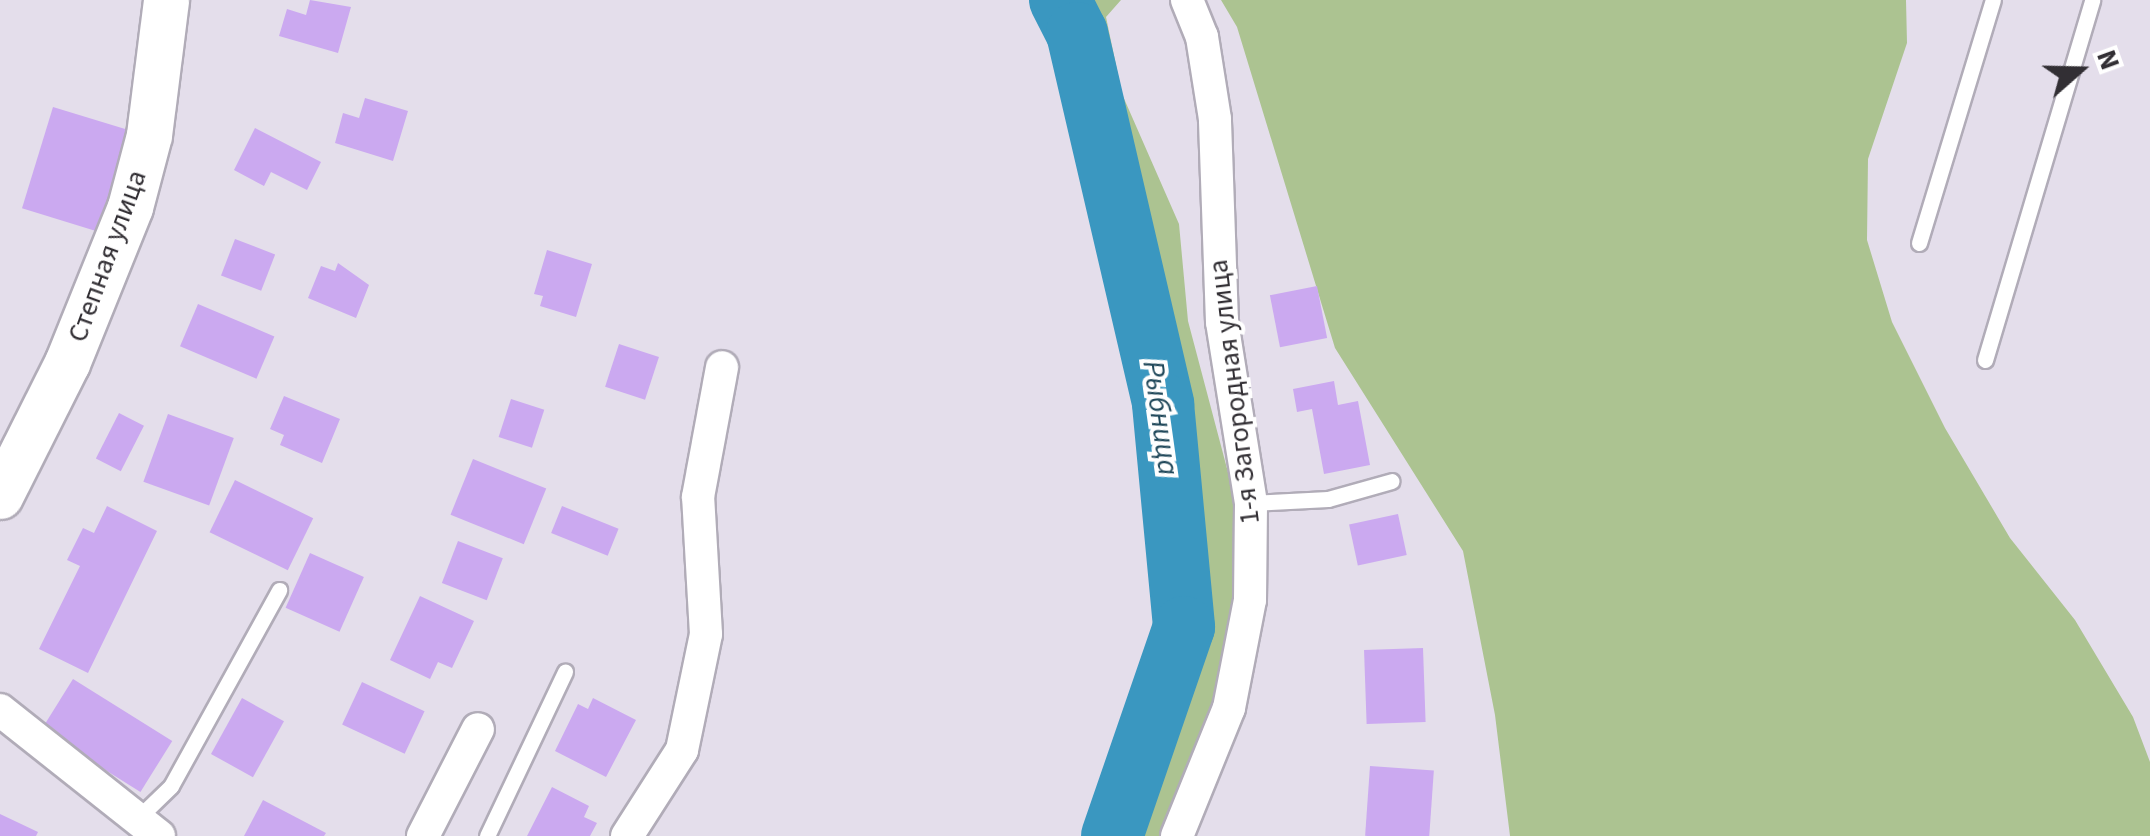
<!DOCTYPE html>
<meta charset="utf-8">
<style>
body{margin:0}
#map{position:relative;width:2150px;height:836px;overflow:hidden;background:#e4deeb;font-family:"Source Sans 3",sans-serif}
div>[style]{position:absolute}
.green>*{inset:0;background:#acc391}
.river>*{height:62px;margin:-31px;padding:0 31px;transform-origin:31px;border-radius:31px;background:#3a97c0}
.building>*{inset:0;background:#cba9f0;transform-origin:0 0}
.roads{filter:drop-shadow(2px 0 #b1acb8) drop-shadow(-2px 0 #b1acb8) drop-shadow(0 2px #b1acb8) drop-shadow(0 -2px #b1acb8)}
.lane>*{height:15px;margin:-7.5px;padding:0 7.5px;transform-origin:7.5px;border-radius:7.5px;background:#fff}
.street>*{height:32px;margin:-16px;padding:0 16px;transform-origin:16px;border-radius:16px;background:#fff}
.secondary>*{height:45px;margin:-22.5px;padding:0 22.5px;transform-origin:22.5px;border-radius:22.5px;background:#fff}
span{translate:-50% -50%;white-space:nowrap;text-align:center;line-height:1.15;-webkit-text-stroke:8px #fff;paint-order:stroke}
.street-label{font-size:28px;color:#322f34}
.water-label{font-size:30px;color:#20485a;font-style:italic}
.north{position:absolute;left:2030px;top:20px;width:100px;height:100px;-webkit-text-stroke:8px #fff;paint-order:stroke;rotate:70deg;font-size:28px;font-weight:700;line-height:40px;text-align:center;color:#322f34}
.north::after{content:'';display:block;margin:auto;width:35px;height:45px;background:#322f34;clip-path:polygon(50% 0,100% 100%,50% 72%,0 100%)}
</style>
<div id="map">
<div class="green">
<div style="clip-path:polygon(1083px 0,1121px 0,1106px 17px,1122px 94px,1179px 224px,1188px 321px,1234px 495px,1235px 606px,1214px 706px,1160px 836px,1133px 836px,1197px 635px,1198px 527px,1177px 432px,1175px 374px,1147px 210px,1097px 66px)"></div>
<div style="clip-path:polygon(1221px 0,1906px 0,1907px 43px,1868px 159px,1867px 240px,1892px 322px,1945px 428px,2010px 538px,2075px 620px,2133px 717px,2150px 762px,2150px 836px,1510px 836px,1495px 715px,1463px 551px,1335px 348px,1237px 27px)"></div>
</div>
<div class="river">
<div style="left:1060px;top:0;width:37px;rotate:63deg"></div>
<div style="left:1077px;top:33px;width:381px;rotate:76.9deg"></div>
<div style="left:1163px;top:404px;width:224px;rotate:84.6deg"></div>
<div style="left:1184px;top:627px;width:221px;rotate:109deg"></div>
</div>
<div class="building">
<div style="clip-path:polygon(310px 0,351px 7px,338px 53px,279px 36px,287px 9px,306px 15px)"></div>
<div style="clip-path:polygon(365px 98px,408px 111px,393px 161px,335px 143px,343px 113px,359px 118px)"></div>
<div style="left:53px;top:107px;width:84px;height:106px;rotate:17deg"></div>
<div style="clip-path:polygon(255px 128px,321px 162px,307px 190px,271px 172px,264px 186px,234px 170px)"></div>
<div style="left:235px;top:239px;width:43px;height:39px;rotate:21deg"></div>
<div style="clip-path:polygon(547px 250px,592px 264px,576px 317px,540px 306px,543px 296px,534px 294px)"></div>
<div style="clip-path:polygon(338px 263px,369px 285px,356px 318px,308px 298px,321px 266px,335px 271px)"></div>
<div style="left:1317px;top:286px;width:53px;height:48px;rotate:79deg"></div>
<div style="left:198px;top:304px;width:83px;height:46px;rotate:23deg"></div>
<div style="left:619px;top:344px;width:42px;height:45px;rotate:18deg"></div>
<div style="clip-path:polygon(1334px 381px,1338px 405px,1358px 401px,1370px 465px,1324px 474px,1312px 409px,1297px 412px,1293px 389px)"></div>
<div style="clip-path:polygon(284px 396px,340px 419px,322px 463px,280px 445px,284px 435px,270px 429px)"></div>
<div style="left:511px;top:399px;width:35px;height:40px;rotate:18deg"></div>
<div style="left:119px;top:413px;width:28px;height:51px;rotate:27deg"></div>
<div style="left:168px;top:414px;width:70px;height:72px;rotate:20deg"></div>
<div style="left:473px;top:459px;width:79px;height:60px;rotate:22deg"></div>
<div style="left:235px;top:480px;width:87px;height:58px;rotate:26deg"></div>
<div style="clip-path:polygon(107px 506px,157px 531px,88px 673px,39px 649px,80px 566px,67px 560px,83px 528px,94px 533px)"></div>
<div style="left:562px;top:506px;width:61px;height:29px;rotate:22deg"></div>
<div style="left:1398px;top:514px;width:42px;height:50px;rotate:78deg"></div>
<div style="left:458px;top:541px;width:48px;height:45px;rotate:21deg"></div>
<div style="left:310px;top:553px;width:59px;height:60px;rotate:24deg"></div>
<div style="clip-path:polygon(420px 596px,474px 621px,452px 668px,438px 662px,430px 679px,390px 660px)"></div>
<div style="left:1423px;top:648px;width:74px;height:59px;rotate:88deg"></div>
<div style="left:73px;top:679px;width:117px;height:60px;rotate:32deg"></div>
<div style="left:362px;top:682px;width:69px;height:47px;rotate:25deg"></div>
<div style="left:242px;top:698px;width:48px;height:64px;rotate:29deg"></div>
<div style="clip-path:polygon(593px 698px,636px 720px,606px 777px,555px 751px,578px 704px,588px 709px)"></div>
<div style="left:1370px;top:766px;width:64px;height:70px;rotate:4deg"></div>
<div style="clip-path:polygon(552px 787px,589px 806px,584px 817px,597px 823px,590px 836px,527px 836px)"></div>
<div style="clip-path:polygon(263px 800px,326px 833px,324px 836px,244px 836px)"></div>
<div style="clip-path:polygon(0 814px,38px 832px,36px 836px,0 836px)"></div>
</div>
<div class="roads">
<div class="lane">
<div style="left:1919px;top:243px;width:254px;rotate:-73.1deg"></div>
<div style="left:1985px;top:360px;width:376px;rotate:-73.4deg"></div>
<div style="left:1251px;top:503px;width:77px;rotate:-3deg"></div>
<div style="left:1328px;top:499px;width:66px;rotate:-15.7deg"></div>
<div style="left:137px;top:819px;width:47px;rotate:-44.1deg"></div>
<div style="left:171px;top:786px;width:224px;rotate:-61.1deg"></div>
<div style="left:487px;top:836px;width:182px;rotate:-64.6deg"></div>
</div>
<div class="street">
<div style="left:0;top:710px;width:203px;rotate:38.4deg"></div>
<div style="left:423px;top:836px;width:120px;rotate:-62.8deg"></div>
<div style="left:627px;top:836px;width:102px;rotate:-57.4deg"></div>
<div style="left:682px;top:750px;width:118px;rotate:-78.3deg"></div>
<div style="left:706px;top:634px;width:137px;rotate:-93.3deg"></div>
<div style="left:698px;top:497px;width:132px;rotate:-79.5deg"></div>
<div style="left:1177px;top:836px;width:138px;rotate:-67.9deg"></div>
<div style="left:1229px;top:708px;width:110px;rotate:-79deg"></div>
<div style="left:1250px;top:600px;width:97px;rotate:-89.4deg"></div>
<div style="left:1251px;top:503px;width:183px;rotate:-99.1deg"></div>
<div style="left:1222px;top:322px;width:203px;rotate:-92deg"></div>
<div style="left:1215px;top:119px;width:83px;rotate:-99deg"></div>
<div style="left:1202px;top:37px;width:40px;rotate:-112deg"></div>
</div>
<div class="secondary">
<div style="left:0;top:496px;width:149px;rotate:-63.3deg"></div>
<div style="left:67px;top:363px;width:168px;rotate:-68deg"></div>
<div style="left:130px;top:207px;width:74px;rotate:-75.2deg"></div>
<div style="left:149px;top:135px;width:136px;rotate:-82.8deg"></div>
</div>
</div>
<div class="street-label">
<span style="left:107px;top:256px;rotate:-70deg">Степная улица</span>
<span style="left:1234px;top:392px;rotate:-97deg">1-я Загородная улица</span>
</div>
<div class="water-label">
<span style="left:1160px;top:418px;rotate:82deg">Рыбница</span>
</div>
<div class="north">N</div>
</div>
